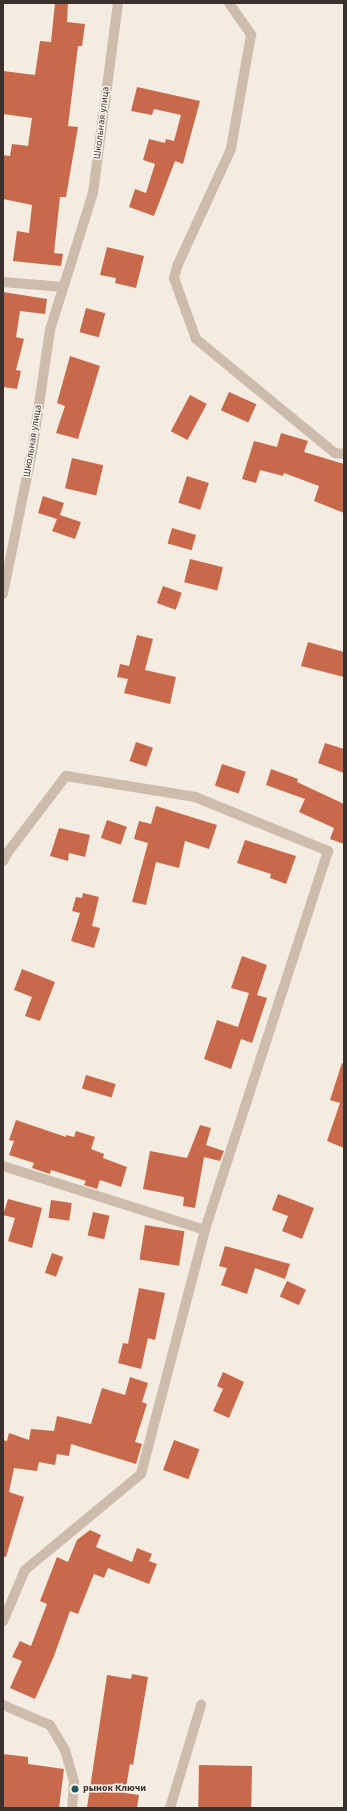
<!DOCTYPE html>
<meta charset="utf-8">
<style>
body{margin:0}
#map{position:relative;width:347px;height:1811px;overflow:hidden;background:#f4ebe1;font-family:"Source Sans 3",sans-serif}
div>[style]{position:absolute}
.building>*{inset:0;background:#c8694b;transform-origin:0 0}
.minor>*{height:10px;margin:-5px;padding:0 5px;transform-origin:5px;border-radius:5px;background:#cdbbac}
.dots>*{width:11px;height:11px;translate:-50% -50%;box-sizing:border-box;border:2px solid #fbf5ee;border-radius:50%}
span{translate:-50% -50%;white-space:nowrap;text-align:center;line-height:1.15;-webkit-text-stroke:3px #fbf5ee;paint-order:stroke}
.street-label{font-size:10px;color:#3b302b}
.poi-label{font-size:10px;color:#3b302b;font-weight:700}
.left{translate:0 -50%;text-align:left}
.frame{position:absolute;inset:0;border:4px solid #3b302b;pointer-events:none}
</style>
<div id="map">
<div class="building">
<div style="clip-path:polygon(55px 3px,68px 3px,67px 22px,85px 24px,82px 46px,78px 46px,68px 126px,78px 127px,66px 197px,60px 197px,54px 253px,63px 254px,61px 266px,13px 261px,17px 231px,29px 233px,32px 205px,3px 199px,3px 155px,10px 156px,12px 144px,28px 146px,32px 118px,3px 114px,3px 71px,35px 75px,40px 41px,51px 42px)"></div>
<div style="clip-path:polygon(137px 87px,200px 101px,183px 164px,175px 161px,154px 216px,129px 207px,135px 189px,146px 193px,155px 164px,143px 160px,149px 139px,165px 143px,166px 139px,174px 141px,181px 115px,154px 109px,152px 115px,131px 111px)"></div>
<div style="clip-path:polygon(107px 247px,144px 256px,136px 288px,115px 283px,116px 278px,100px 275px)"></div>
<div style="clip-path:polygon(3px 292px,47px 299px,45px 314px,20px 311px,16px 337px,24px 339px,16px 370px,21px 371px,17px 389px,3px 387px)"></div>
<div style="left:86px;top:308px;width:20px;height:25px;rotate:15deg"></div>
<div style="clip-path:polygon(70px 356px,100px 366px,78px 439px,56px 433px,65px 406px,57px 403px)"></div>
<div style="left:229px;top:392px;width:30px;height:20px;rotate:24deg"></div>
<div style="left:190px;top:395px;width:19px;height:41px;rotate:28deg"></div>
<div style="clip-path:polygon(281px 433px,308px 441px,304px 452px,344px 464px,344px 513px,314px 501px,319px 486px,284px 473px,283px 476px,260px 470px,256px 483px,242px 479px,254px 441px,277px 447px)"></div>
<div style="left:72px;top:458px;width:32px;height:31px;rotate:13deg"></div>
<div style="left:187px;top:476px;width:23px;height:28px;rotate:18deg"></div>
<div style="clip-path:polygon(43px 496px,64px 503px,60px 515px,81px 522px,75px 539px,52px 531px,57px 519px,38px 513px)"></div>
<div style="left:172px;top:528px;width:25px;height:16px;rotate:16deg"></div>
<div style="left:190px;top:559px;width:34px;height:24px;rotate:14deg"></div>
<div style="left:163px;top:586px;width:20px;height:18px;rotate:20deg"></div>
<div style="clip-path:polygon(137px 635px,153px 639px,145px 670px,176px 677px,170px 704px,124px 693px,128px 679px,117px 677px,120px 664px,129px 666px)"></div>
<div style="clip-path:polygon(308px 642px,344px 652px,344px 677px,301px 666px)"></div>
<div style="left:136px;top:742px;width:18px;height:20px;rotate:19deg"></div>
<div style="clip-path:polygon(325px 743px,344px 749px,344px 773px,318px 763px)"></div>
<div style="left:222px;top:764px;width:25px;height:23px;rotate:18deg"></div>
<div style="clip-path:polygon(271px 769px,298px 779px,297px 782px,344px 804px,344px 844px,330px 839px,334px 828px,299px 812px,305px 799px,266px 785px)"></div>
<div style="clip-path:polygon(156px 806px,217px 825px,209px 849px,185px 841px,179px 868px,156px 862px,146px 905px,132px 902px,148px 843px,134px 839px,139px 821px,151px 824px)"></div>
<div style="left:107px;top:820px;width:21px;height:19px;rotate:19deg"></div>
<div style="clip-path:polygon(59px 828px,90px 835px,85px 857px,69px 853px,68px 861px,50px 856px)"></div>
<div style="clip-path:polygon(245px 840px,296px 856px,286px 884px,270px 878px,271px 874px,237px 863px)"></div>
<div style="clip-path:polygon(83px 893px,99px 897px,92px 926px,100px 928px,94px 948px,71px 941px,80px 913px,72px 911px,76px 897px,82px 898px)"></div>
<div style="clip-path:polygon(242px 956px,267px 965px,257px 995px,267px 998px,252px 1043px,241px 1039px,231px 1069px,204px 1059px,217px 1020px,238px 1027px,249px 993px,231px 988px)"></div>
<div style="clip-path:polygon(22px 969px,55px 982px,40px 1021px,25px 1016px,32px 997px,14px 990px)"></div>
<div style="clip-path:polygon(342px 1063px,344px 1064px,344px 1148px,327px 1141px,340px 1103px,330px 1100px)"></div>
<div style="left:86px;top:1075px;width:31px;height:14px;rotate:17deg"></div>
<div style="clip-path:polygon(16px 1120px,66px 1137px,66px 1135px,74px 1137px,76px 1131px,95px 1137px,91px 1149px,104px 1154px,103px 1158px,127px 1167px,121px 1187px,100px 1180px,97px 1189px,84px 1185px,86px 1181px,51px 1170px,50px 1174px,32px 1168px,34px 1163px,9px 1155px,14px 1141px,9px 1140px)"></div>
<div style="clip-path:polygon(200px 1125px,211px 1128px,206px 1145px,224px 1151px,220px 1161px,204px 1157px,195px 1208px,183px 1206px,184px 1197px,143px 1189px,150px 1151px,187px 1158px)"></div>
<div style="clip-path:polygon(278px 1194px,314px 1208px,302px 1239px,282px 1231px,288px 1216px,272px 1210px)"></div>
<div style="clip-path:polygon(8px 1199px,42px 1208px,32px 1248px,8px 1241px,15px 1218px,3px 1215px)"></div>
<div style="left:51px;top:1200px;width:21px;height:18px;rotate:8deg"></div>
<div style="left:93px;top:1212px;width:17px;height:24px;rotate:13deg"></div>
<div style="left:145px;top:1225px;width:40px;height:35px;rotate:9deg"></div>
<div style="clip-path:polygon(225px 1246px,290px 1264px,285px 1279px,255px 1268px,247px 1294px,221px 1285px,227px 1268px,219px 1266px)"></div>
<div style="left:52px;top:1253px;width:12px;height:21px;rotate:20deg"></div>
<div style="left:287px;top:1281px;width:21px;height:17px;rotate:25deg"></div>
<div style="clip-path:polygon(139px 1288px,165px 1293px,155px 1340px,148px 1338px,141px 1369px,118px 1363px,123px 1343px,128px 1344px)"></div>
<div style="clip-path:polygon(223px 1372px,244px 1382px,229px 1418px,213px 1411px,223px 1389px,217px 1386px)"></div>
<div style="clip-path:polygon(130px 1377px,148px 1383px,142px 1402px,147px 1404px,135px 1442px,142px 1444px,136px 1464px,71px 1444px,69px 1456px,57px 1454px,55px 1465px,39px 1462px,37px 1471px,14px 1468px,9px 1492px,24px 1497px,6px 1557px,3px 1557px,3px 1440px,7px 1441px,9px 1433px,29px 1440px,31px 1429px,54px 1431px,57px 1416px,91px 1424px,102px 1388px,125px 1395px)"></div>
<div style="left:174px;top:1440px;width:27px;height:32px;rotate:20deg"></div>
<div style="clip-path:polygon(90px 1530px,101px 1535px,96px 1547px,132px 1562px,137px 1548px,152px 1554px,149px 1561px,157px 1564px,149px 1584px,108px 1568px,104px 1578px,94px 1574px,78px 1614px,70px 1611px,54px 1656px,35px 1699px,10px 1688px,22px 1661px,12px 1657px,20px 1641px,31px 1646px,47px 1604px,40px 1601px,57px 1557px,68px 1562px,77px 1540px)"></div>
<div style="clip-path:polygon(132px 1674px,148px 1677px,133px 1765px,130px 1764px,125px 1793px,139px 1795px,137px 1808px,87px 1808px,107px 1675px,131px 1679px)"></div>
<div style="clip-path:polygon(3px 1754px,28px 1757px,28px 1764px,64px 1769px,59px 1808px,3px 1808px)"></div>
<div style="left:199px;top:1765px;width:53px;height:43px;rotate:1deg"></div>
</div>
<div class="minor">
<div style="left:229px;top:3px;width:39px;rotate:55deg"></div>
<div style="left:251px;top:35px;width:116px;rotate:100deg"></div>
<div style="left:231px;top:149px;width:127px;rotate:114.7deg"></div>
<div style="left:178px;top:264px;width:15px;rotate:106deg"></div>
<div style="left:174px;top:278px;width:65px;rotate:70.2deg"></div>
<div style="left:196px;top:339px;width:180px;rotate:39.4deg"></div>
<div style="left:335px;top:453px;width:9px;rotate:6deg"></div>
<div style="left:3px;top:282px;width:60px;rotate:4.8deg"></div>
<div style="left:3px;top:594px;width:145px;rotate:-78.5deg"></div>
<div style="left:32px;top:452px;width:123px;rotate:-81.6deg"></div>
<div style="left:50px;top:330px;width:144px;rotate:-72.6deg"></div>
<div style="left:93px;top:193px;width:192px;rotate:-82.5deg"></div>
<div style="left:3px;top:861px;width:10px;rotate:-61deg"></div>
<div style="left:8px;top:852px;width:96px;rotate:-52.7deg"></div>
<div style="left:66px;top:776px;width:131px;rotate:9.2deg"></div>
<div style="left:195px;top:797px;width:144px;rotate:22.1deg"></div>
<div style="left:328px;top:851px;width:398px;rotate:108deg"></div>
<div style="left:205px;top:1230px;width:252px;rotate:104.7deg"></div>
<div style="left:141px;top:1474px;width:151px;rotate:140.4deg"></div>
<div style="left:25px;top:1570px;width:56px;rotate:113.3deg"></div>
<div style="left:3px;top:1166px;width:212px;rotate:17.6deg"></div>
<div style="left:3px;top:1705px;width:51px;rotate:23.1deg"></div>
<div style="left:50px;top:1725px;width:29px;rotate:59deg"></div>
<div style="left:65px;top:1750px;width:33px;rotate:74deg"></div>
<div style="left:74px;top:1782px;width:26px;rotate:94deg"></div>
<div style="left:170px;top:1808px;width:108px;rotate:-73.2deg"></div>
</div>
<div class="dots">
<div style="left:75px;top:1789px;background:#1f5a5e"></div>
</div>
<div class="street-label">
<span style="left:102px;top:123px;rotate:-83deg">Школьная улица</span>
<span style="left:33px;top:441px;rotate:-81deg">Школьная улица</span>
</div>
<div class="poi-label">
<span class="left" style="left:83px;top:1789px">рынок Ключи</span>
</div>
<div class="frame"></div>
</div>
